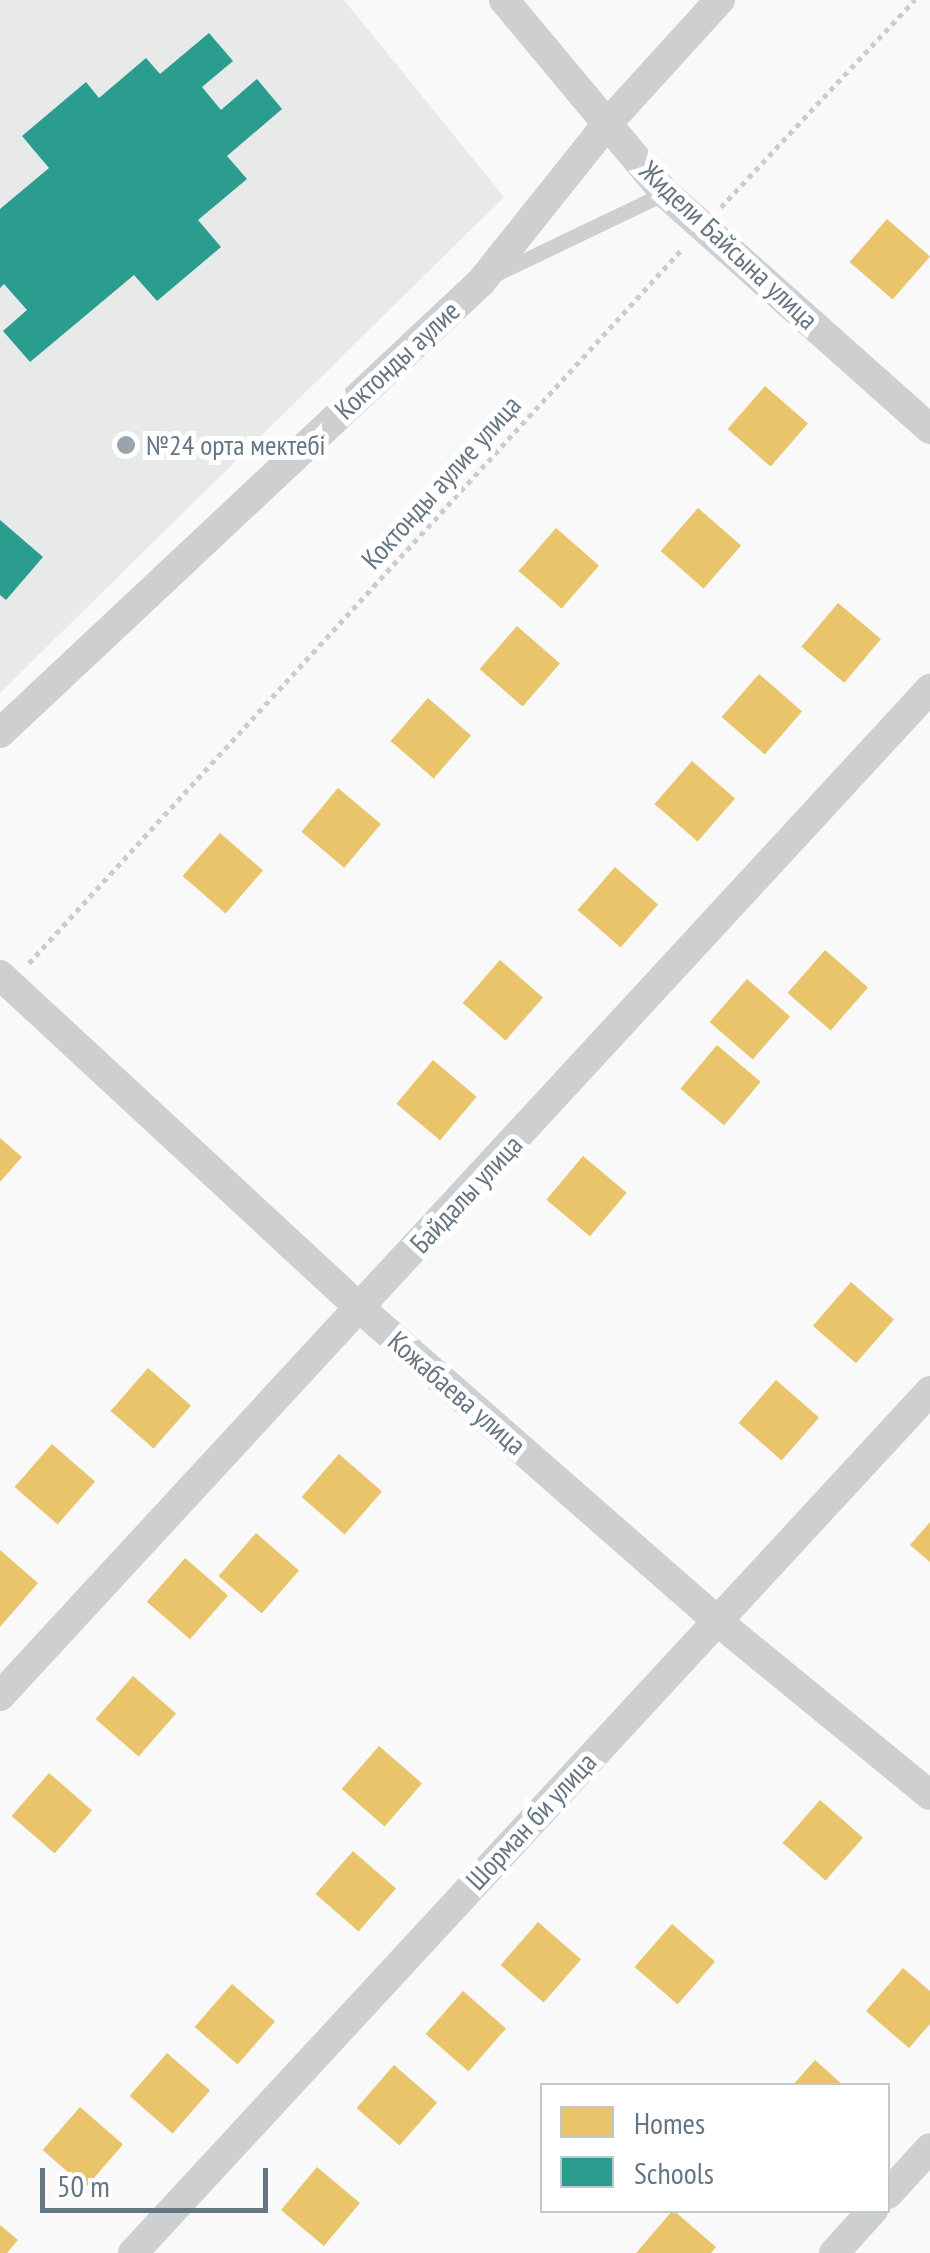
<!DOCTYPE html>
<meta charset="utf-8">
<style>
body{margin:0}
#map{position:relative;width:930px;height:2253px;overflow:hidden;background:#f9f9f9;font-family:"PT Sans Narrow",sans-serif}
div>[style]{position:absolute}
.built>*{inset:0;background:#e8e9e9}
.homes>*{inset:0;background:#e9c46a;transform-origin:0 0}
.schools>*{inset:0;background:#2a9d8f}
.path>*{height:5px;margin-top:-2.5px;transform-origin:0;background:repeating-linear-gradient(90deg,#cbcccd 0 5px,transparent 0 10px)}
.lane>*{height:15px;margin:-7.5px;padding:0 7.5px;transform-origin:7.5px;border-radius:7.5px;background:#cecfd0}
.street>*{height:30px;margin:-15px;padding:0 15px;transform-origin:15px;border-radius:15px;background:#cecfd0}
.dots>*{width:28px;height:28px;translate:-50% -50%;box-sizing:border-box;border:5px solid #fff;border-radius:50%}
span{translate:-50% -50%;white-space:nowrap;text-align:center;line-height:1.15;-webkit-text-stroke:10px #fff;paint-order:stroke}
.street-label{font-size:28px;color:#657683}
.poi-label{font-size:28px;color:#657683}
.left{translate:0 -50%;text-align:left}
.legend{position:absolute;left:540px;top:2083px;width:350px;height:130px;box-sizing:border-box;background:#fff;border:2px solid #c1c8cd;margin:0;padding:12px 18px;list-style:none;font-size:30px;color:#657683}
.legend li{display:flex;align-items:center;gap:20px;height:50px}
.legend b{width:50px;border:2px solid #c1c8cd}
.scale{position:absolute;left:40px;top:2168px;width:228px;height:45px;box-sizing:border-box;border:5px solid #657683;border-top:0;padding-left:12px;font-size:30px;line-height:35px;white-space:nowrap;color:#657683;-webkit-text-stroke:8px #fff;paint-order:stroke}
</style>
<div id="map">
<div class="built">
<div style="clip-path:polygon(0 0,344px 0,504px 197px,0 693px)"></div>
</div>
<div class="homes">
<div style="left:887px;top:219px;width:57px;height:57px;rotate:41deg"></div>
<div style="left:765px;top:386px;width:57px;height:57px;rotate:41deg"></div>
<div style="left:698px;top:508px;width:57px;height:57px;rotate:41deg"></div>
<div style="left:556px;top:528px;width:57px;height:57px;rotate:41deg"></div>
<div style="left:838px;top:603px;width:56px;height:57px;rotate:40deg"></div>
<div style="left:517px;top:626px;width:57px;height:57px;rotate:41deg"></div>
<div style="left:759px;top:674px;width:57px;height:57px;rotate:41deg"></div>
<div style="left:428px;top:698px;width:57px;height:57px;rotate:41deg"></div>
<div style="left:692px;top:761px;width:57px;height:57px;rotate:41deg"></div>
<div style="left:338px;top:788px;width:56px;height:57px;rotate:40deg"></div>
<div style="left:220px;top:833px;width:57px;height:57px;rotate:41deg"></div>
<div style="left:615px;top:867px;width:57px;height:57px;rotate:41deg"></div>
<div style="left:825px;top:950px;width:57px;height:57px;rotate:41deg"></div>
<div style="left:500px;top:960px;width:57px;height:57px;rotate:41deg"></div>
<div style="left:747px;top:979px;width:57px;height:57px;rotate:41deg"></div>
<div style="left:717px;top:1045px;width:57px;height:57px;rotate:40deg"></div>
<div style="left:433px;top:1060px;width:57px;height:57px;rotate:40deg"></div>
<div style="clip-path:polygon(0 1138px,22px 1157px,0 1182px)"></div>
<div style="left:583px;top:1156px;width:57px;height:57px;rotate:40deg"></div>
<div style="left:851px;top:1282px;width:57px;height:58px;rotate:41deg"></div>
<div style="left:148px;top:1368px;width:57px;height:57px;rotate:41deg"></div>
<div style="left:776px;top:1380px;width:57px;height:57px;rotate:41deg"></div>
<div style="left:52px;top:1444px;width:57px;height:57px;rotate:41deg"></div>
<div style="left:339px;top:1454px;width:57px;height:57px;rotate:41deg"></div>
<div style="clip-path:polygon(930px 1522px,930px 1562px,910px 1545px)"></div>
<div style="left:256px;top:1533px;width:57px;height:57px;rotate:41deg"></div>
<div style="clip-path:polygon(0 1550px,38px 1583px,0 1627px)"></div>
<div style="left:185px;top:1558px;width:57px;height:58px;rotate:41deg"></div>
<div style="left:133px;top:1676px;width:57px;height:57px;rotate:41deg"></div>
<div style="left:379px;top:1746px;width:57px;height:57px;rotate:41deg"></div>
<div style="left:49px;top:1773px;width:57px;height:57px;rotate:41deg"></div>
<div style="left:820px;top:1800px;width:57px;height:57px;rotate:41deg"></div>
<div style="left:353px;top:1851px;width:57px;height:57px;rotate:41deg"></div>
<div style="left:538px;top:1922px;width:57px;height:57px;rotate:41deg"></div>
<div style="left:672px;top:1924px;width:57px;height:57px;rotate:41deg"></div>
<div style="clip-path:polygon(903px 1968px,930px 1991px,930px 2024px,909px 2048px,866px 2011px)"></div>
<div style="left:232px;top:1984px;width:57px;height:57px;rotate:41deg"></div>
<div style="left:463px;top:1991px;width:57px;height:57px;rotate:41deg"></div>
<div style="left:167px;top:2053px;width:57px;height:57px;rotate:41deg"></div>
<div style="clip-path:polygon(815px 2060px,844px 2086px,792px 2086px)"></div>
<div style="left:394px;top:2065px;width:57px;height:57px;rotate:41deg"></div>
<div style="left:80px;top:2107px;width:57px;height:57px;rotate:41deg"></div>
<div style="left:317px;top:2167px;width:56px;height:56px;rotate:40deg"></div>
<div style="clip-path:polygon(673px 2210px,716px 2247px,711px 2253px,636px 2253px)"></div>
<div style="clip-path:polygon(0 2225px,18px 2240px,7px 2253px,0 2253px)"></div>
</div>
<div class="schools">
<div style="clip-path:polygon(209px 33px,233px 61px,202px 87px,221px 110px,257px 79px,282px 109px,227px 156px,247px 179px,198px 220px,221px 247px,157px 301px,134px 275px,30px 362px,3px 331px,27px 310px,4px 284px,0 288px,0 209px,49px 168px,22px 136px,86px 82px,99px 98px,146px 58px,160px 74px)"></div>
<div style="clip-path:polygon(0 520px,43px 557px,6px 600px,0 595px)"></div>
</div>
<div class="path">
<div style="left:721px;top:207px;width:284px;rotate:-46.9deg"></div>
<div style="left:29px;top:963px;width:969px;rotate:-47.55deg"></div>
</div>
<div class="lane">
<div style="left:498px;top:273px;width:185px;rotate:-25.6deg"></div>
</div>
<div class="street">
<div style="left:504px;top:0;width:251px;rotate:50.2deg"></div>
<div style="left:665px;top:193px;width:355px;rotate:41.7deg"></div>
<div style="left:0;top:733px;width:659px;rotate:-43.16deg"></div>
<div style="left:481px;top:282px;width:202px;rotate:-51.4deg"></div>
<div style="left:607px;top:124px;width:168px;rotate:-47.7deg"></div>
<div style="left:0;top:975px;width:492px;rotate:42.8deg"></div>
<div style="left:361px;top:1309px;width:472px;rotate:41.2deg"></div>
<div style="left:716px;top:1620px;width:276px;rotate:39.3deg"></div>
<div style="left:0;top:1696px;width:1371px;rotate:-47.28deg"></div>
<div style="left:888px;top:2194px;width:62px;rotate:-47.6deg"></div>
<div style="left:133px;top:2253px;width:1174px;rotate:-47.24deg"></div>
<div style="left:834px;top:2253px;width:58px;rotate:-47.8deg"></div>
</div>
<div class="dots">
<div style="left:126px;top:445px;background:#99a4ac"></div>
</div>
<div class="street-label">
<span style="left:729px;top:245px;rotate:43deg">Жидели Байсына улица</span>
<span style="left:397px;top:360px;rotate:-43deg">Коктонды аулие</span>
<span style="left:441px;top:482px;rotate:-48deg">Коктонды аулие улица</span>
<span style="left:466px;top:1194px;rotate:-47deg">Байдалы улица</span>
<span style="left:457px;top:1393px;rotate:41deg">Кожабаева улица</span>
<span style="left:531px;top:1821px;rotate:-47deg">Шорман би улица</span>
</div>
<div class="poi-label">
<span class="left" style="left:146px;top:445px">№24 орта мектебі</span>
</div>
<ul class="legend">
<li><b style="height:28px;background:#e9c46a"></b>Homes</li>
<li><b style="height:28px;background:#2a9d8f"></b>Schools</li>
</ul>
<div class="scale">50 m</div>
</div>
